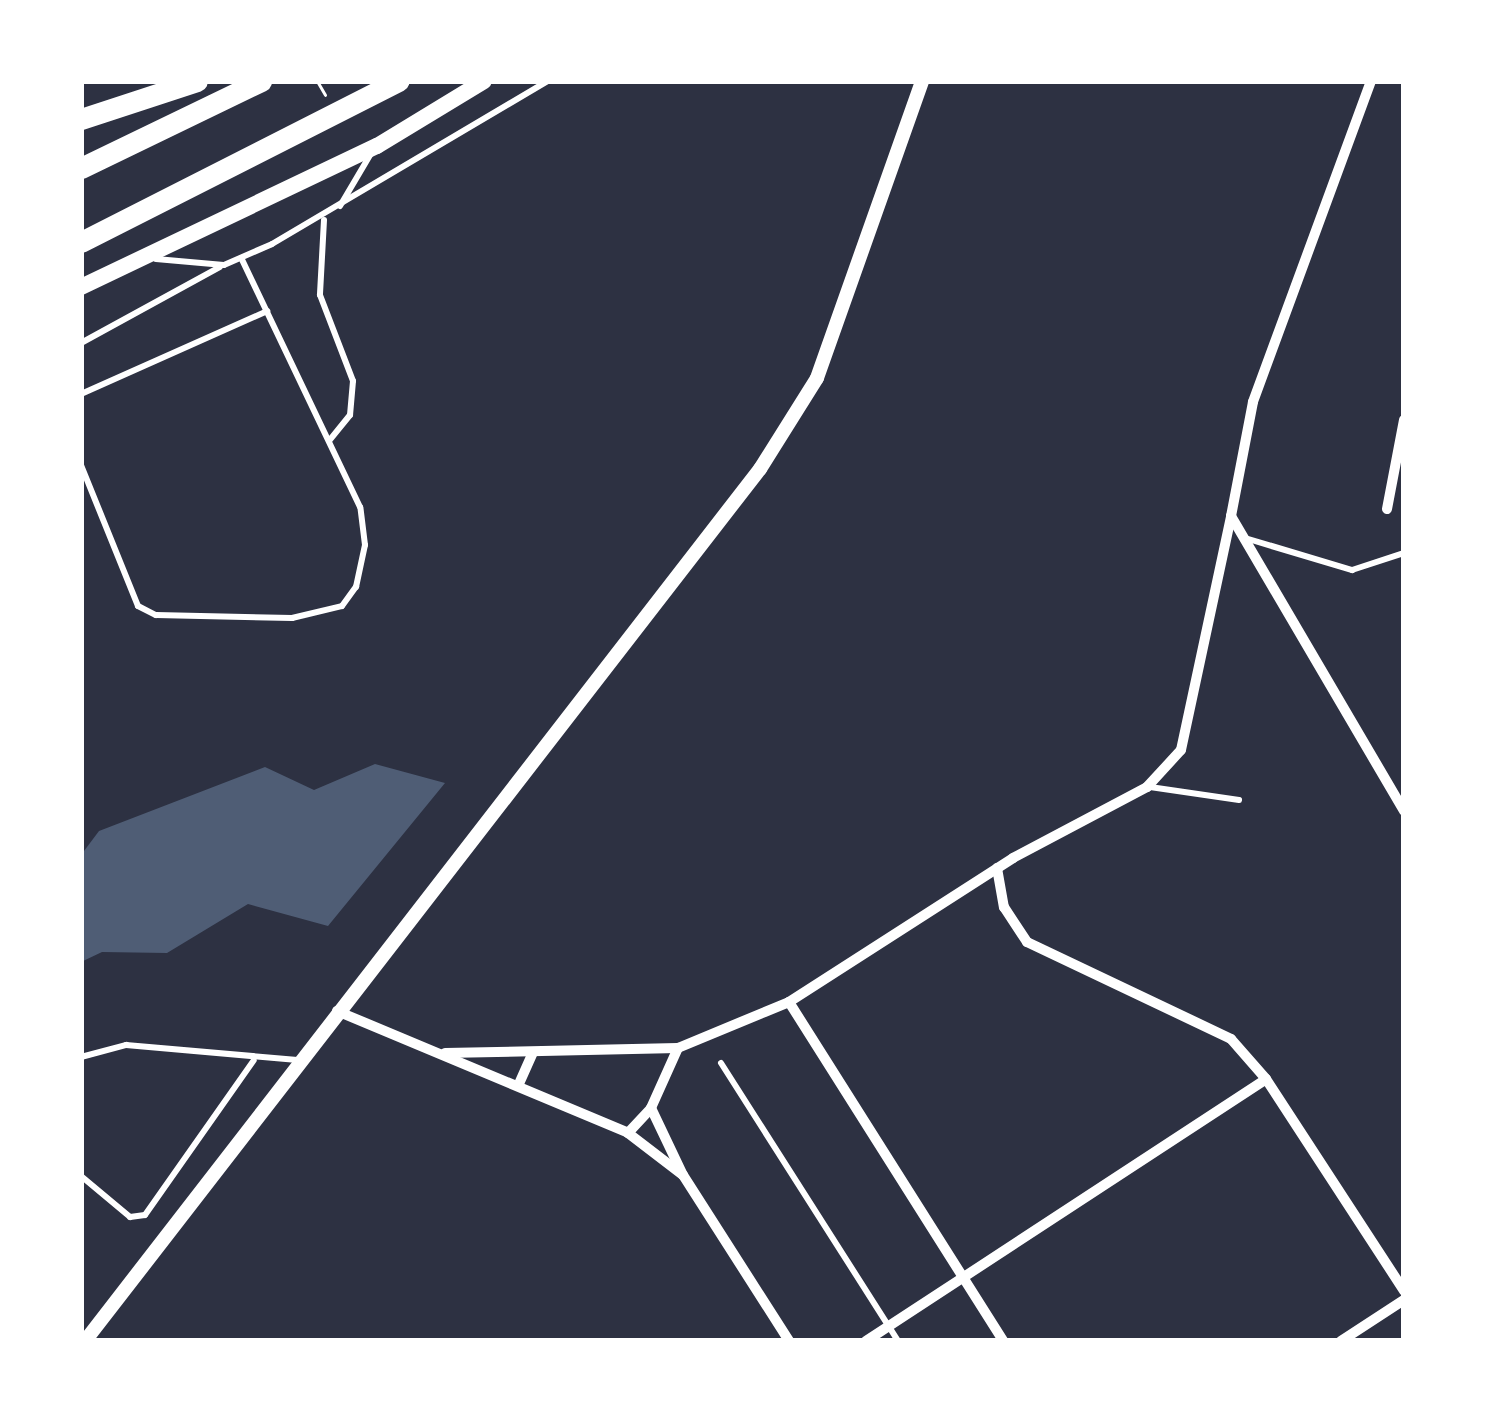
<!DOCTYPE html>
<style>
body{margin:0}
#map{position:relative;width:1485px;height:1422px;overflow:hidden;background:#2d3142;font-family:"Fira Sans Condensed",sans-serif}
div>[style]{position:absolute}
.water>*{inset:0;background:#4f5d75}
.path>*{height:3px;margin:-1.5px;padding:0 1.5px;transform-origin:1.5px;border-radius:1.5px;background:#fff}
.service>*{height:6px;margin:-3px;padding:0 3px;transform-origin:3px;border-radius:3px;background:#fff}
.minor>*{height:10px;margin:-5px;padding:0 5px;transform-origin:5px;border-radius:5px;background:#fff}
.tertiary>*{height:14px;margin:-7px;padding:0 7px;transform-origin:7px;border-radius:7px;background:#fff}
.primary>*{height:16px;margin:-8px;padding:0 8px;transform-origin:8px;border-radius:8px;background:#fff}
.motorway>*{height:21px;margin:-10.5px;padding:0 10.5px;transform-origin:10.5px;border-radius:10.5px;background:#fff}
span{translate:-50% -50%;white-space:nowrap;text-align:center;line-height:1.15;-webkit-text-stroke:12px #fff;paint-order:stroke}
.frame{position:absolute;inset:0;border:84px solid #fff;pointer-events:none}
</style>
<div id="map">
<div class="water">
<div style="clip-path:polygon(375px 764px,445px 783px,328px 926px,248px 904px,167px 953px,102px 952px,81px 962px,81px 855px,99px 831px,265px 767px,314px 790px)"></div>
</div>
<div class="path">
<div style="left:317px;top:81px;width:16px;rotate:60deg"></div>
</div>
<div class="service">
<div style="left:340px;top:206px;width:59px;rotate:-59.5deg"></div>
<div style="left:324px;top:220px;width:75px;rotate:93.1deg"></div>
<div style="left:320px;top:295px;width:92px;rotate:69deg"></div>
<div style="left:353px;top:381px;width:34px;rotate:95deg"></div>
<div style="left:350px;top:415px;width:33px;rotate:129deg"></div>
<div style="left:156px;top:259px;width:68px;rotate:5deg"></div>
<div style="left:224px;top:265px;width:52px;rotate:-23.6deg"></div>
<div style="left:272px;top:244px;width:321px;rotate:-30.6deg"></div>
<div style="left:81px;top:343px;width:158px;rotate:-28.7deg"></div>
<div style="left:81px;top:394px;width:204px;rotate:-24deg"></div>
<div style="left:81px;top:465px;width:152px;rotate:68deg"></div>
<div style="left:138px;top:606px;width:20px;rotate:27deg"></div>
<div style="left:156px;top:615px;width:136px;rotate:1.3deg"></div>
<div style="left:292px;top:618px;width:51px;rotate:-13.5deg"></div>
<div style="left:342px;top:606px;width:24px;rotate:-54deg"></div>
<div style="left:356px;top:587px;width:43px;rotate:-77.9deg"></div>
<div style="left:365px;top:545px;width:38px;rotate:-97deg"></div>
<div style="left:360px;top:507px;width:276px;rotate:-115.5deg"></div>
<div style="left:1245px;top:538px;width:112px;rotate:16.7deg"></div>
<div style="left:1352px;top:570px;width:55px;rotate:-18.1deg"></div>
<div style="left:1150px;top:787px;width:90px;rotate:8.3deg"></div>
<div style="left:81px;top:1057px;width:47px;rotate:-14.9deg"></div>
<div style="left:126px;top:1045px;width:172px;rotate:5deg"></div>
<div style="left:721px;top:1063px;width:330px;rotate:57.5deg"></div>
<div style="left:81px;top:1176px;width:64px;rotate:39.9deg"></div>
<div style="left:130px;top:1217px;width:15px;rotate:-8deg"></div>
<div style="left:145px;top:1215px;width:189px;rotate:-54.9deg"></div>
</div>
<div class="minor">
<div style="left:1371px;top:81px;width:342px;rotate:110.2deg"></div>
<div style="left:1253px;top:402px;width:116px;rotate:100.9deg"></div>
<div style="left:1231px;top:516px;width:342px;rotate:59.6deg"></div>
<div style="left:1387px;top:509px;width:91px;rotate:-79.2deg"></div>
<div style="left:997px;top:868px;width:40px;rotate:80deg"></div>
<div style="left:1004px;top:907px;width:42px;rotate:56.7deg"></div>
<div style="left:1027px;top:942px;width:226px;rotate:25.4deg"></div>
<div style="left:1231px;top:1039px;width:53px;rotate:48.8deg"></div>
<div style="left:1266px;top:1079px;width:253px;rotate:56.9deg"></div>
<div style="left:789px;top:1002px;width:401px;rotate:57.7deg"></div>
<div style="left:337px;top:1011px;width:316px;rotate:22.7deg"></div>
<div style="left:628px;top:1133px;width:69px;rotate:37.4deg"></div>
<div style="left:445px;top:1053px;width:233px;rotate:-1.2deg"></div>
<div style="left:678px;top:1048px;width:120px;rotate:-22.5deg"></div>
<div style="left:789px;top:1002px;width:266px;rotate:-32.7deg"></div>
<div style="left:1013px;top:858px;width:152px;rotate:-27.9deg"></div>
<div style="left:1147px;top:787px;width:50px;rotate:-47.4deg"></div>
<div style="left:1181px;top:750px;width:239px;rotate:-77.9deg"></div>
<div style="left:518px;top:1086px;width:36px;rotate:-66deg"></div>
<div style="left:651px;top:1108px;width:74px;rotate:64.5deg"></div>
<div style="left:683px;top:1175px;width:197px;rotate:57.4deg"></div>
<div style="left:628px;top:1133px;width:34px;rotate:-47deg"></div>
<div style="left:651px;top:1108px;width:66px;rotate:-65.8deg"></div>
<div style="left:866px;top:1341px;width:478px;rotate:-33.2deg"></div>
<div style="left:1341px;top:1341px;width:75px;rotate:-33.1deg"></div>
</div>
<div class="tertiary">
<div style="left:85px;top:1341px;width:1103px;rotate:-52.26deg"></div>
<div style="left:760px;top:469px;width:107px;rotate:-57.9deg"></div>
<div style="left:817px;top:378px;width:315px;rotate:-70.5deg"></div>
</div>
<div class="primary">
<div style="left:81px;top:287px;width:328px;rotate:-25.5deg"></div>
<div style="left:377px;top:146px;width:125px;rotate:-31.3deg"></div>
</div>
<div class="motorway">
<div style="left:81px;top:119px;width:122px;rotate:-18.1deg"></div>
<div style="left:81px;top:168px;width:200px;rotate:-25.8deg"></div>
<div style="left:81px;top:242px;width:356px;rotate:-26.9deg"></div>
</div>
<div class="frame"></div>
</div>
